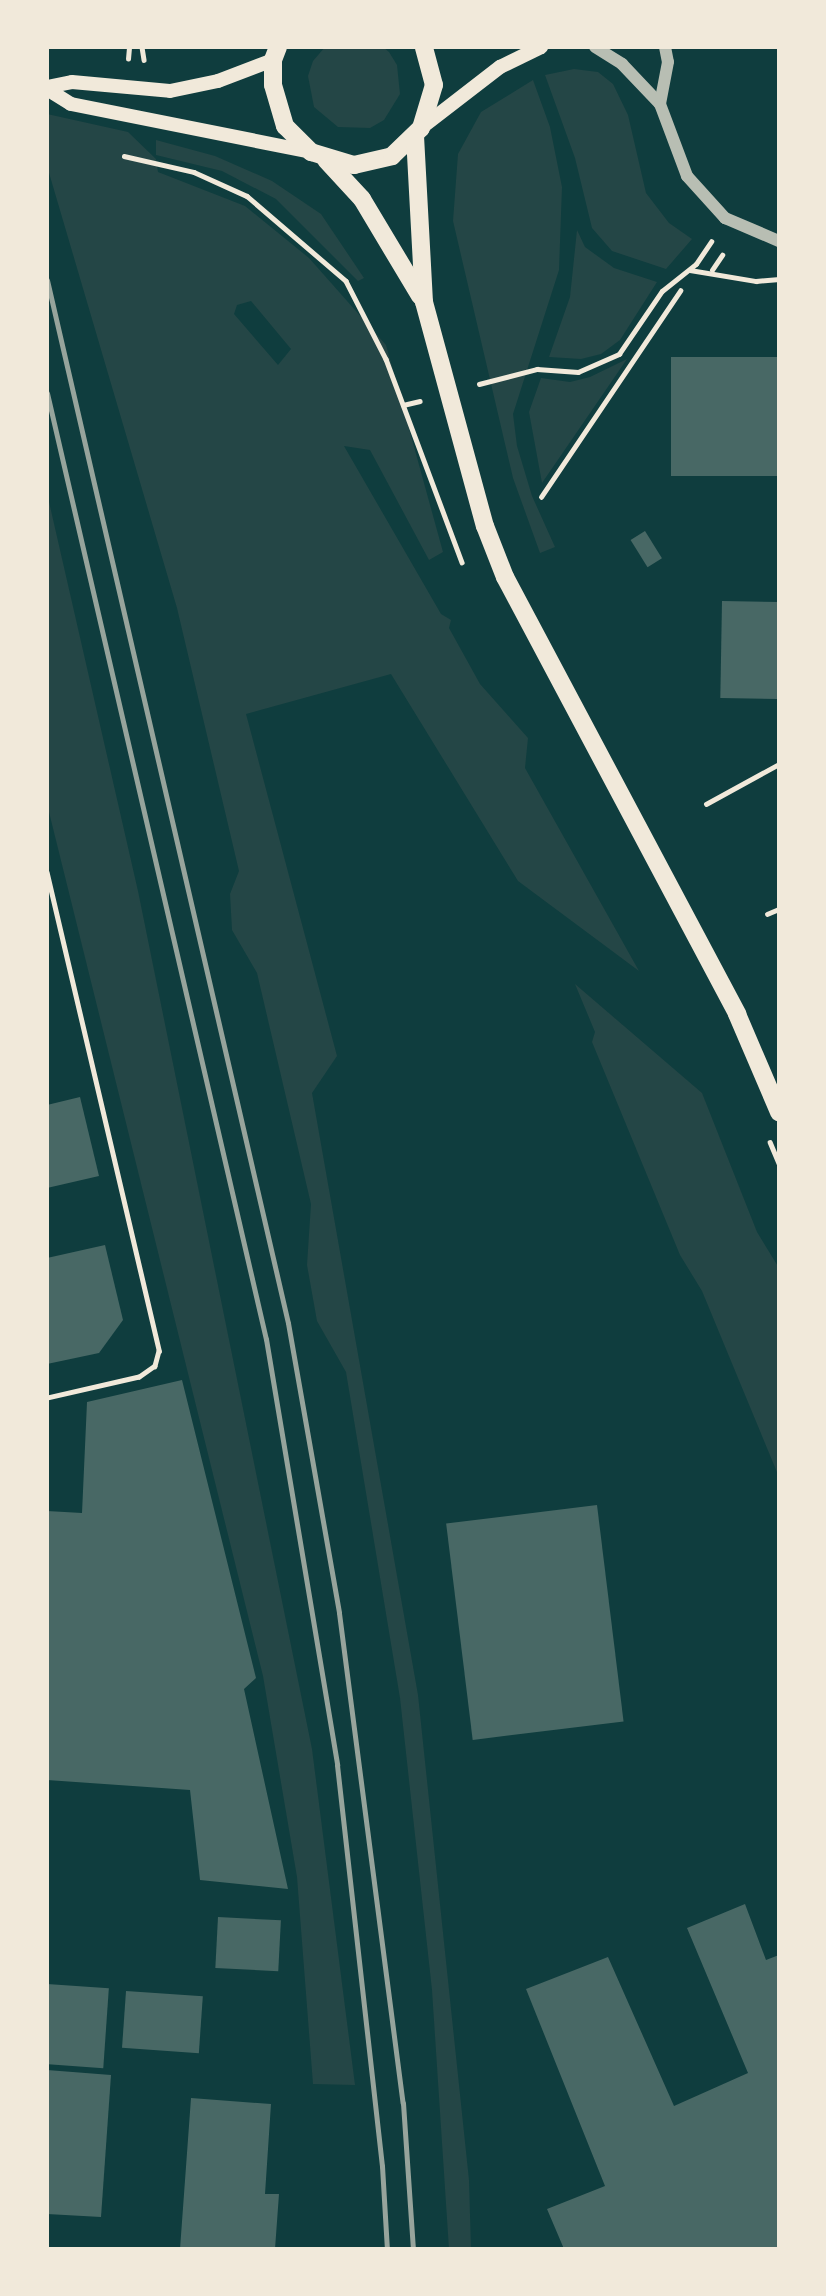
<!DOCTYPE html>
<style>
body{margin:0}
#map{position:relative;width:826px;height:2296px;overflow:hidden;background:#0f3d3e;font-family:Montserrat,sans-serif}
div>[style]{position:absolute}
.green>*{inset:0;background:#244646}
.building>*{inset:0;background:#486865;transform-origin:0 0}
.path>*{height:4.5px;margin:-2.25px;padding:0 2.25px;transform-origin:2.25px;border-radius:2.25px;background:#f1e9da}
.tertiary>*{height:12px;margin:-6px;padding:0 6px;transform-origin:6px;border-radius:6px;background:#b8beb3}
.secondary>*{height:14px;margin:-7px;padding:0 7px;transform-origin:7px;border-radius:7px;background:#f1e9da}
.primary>*{height:18px;margin:-9px;padding:0 9px;transform-origin:9px;border-radius:9px;background:#f1e9da}
.rail>*{height:5px;margin:-2.5px;padding:0 2.5px;transform-origin:2.5px;border-radius:2.5px;background:#97a49c}
span{translate:-50% -50%;white-space:nowrap;text-align:center;line-height:1.15;-webkit-text-stroke:7px #f1e9da;paint-order:stroke}
.frame{position:absolute;inset:0;border:49px solid #f1e9da;pointer-events:none}
</style>
<div id="map">
<div class="green">
<div style="clip-path:polygon(325px 47px,383px 47px,389px 52px,397px 65px,400px 94px,384px 120px,370px 128px,338px 127px,314px 107px,308px 76px,313px 61px)"></div>
<div style="clip-path:polygon(574px 69px,598px 72px,613px 84px,628px 115px,646px 193px,669px 223px,692px 239px,666px 269px,612px 251px,592px 228px,575px 158px,545px 75px)"></div>
<div style="clip-path:polygon(533px 80px,550px 127px,562px 187px,559px 270px,513px 414px,517px 446px,532px 496px,555px 547px,540px 553px,513px 478px,453px 221px,458px 154px,481px 112px)"></div>
<div style="clip-path:polygon(evenodd,47px 114px,128px 132px,156px 159px,158px 172px,245px 206px,309px 258px,386px 345px,443px 552px,429px 560px,370px 450px,344px 446px,441px 614px,451px 620px,449px 628px,480px 684px,528px 738px,525px 768px,639px 971px,518px 881px,391px 674px,246px 714px,337px 1056px,312px 1093px,418px 1695px,469px 2180px,471px 2249px,449px 2249px,432px 1990px,400px 1698px,346px 1372px,317px 1321px,307px 1265px,311px 1204px,257px 973px,232px 930px,230px 894px,239px 871px,177px 608px,47px 166px,47px 114px,251px 301px,291px 349px,278px 365px,234px 314px,237px 305px,251px 301px)"></div>
<div style="clip-path:polygon(156px 140px,215px 156px,272px 181px,321px 214px,364px 278px,358px 281px,276px 199px,222px 171px,156px 155px)"></div>
<div style="clip-path:polygon(577px 230px,585px 247px,614px 268px,657px 282px,620px 340px,601px 354px,581px 359px,549px 357px,570px 297px)"></div>
<div style="clip-path:polygon(627px 359px,542px 483px,529px 412px,541px 378px,570px 382px,590px 377px)"></div>
<div style="clip-path:polygon(47px 493px,138px 891px,312px 1749px,355px 2085px,313px 2084px,297px 1877px,263px 1676px,47px 804px)"></div>
<div style="clip-path:polygon(575px 984px,702px 1093px,757px 1232px,779px 1268px,779px 1477px,702px 1291px,680px 1255px,592px 1042px,595px 1032px)"></div>
</div>
<div class="building">
<div style="left:671px;top:357px;width:108px;height:119px"></div>
<div style="left:645px;top:531px;width:32px;height:17px;rotate:58deg"></div>
<div style="left:722px;top:601px;width:57px;height:97px;rotate:1deg"></div>
<div style="clip-path:polygon(80px 1097px,99px 1176px,47px 1188px,47px 1105px)"></div>
<div style="clip-path:polygon(105px 1245px,123px 1320px,99px 1353px,47px 1364px,47px 1258px)"></div>
<div style="clip-path:polygon(182px 1380px,256px 1678px,244px 1689px,288px 1889px,200px 1880px,190px 1790px,47px 1780px,47px 1511px,82px 1513px,87px 1402px)"></div>
<div style="left:597px;top:1505px;width:218px;height:152px;rotate:83deg"></div>
<div style="clip-path:polygon(745px 1904px,766px 1960px,779px 1955px,779px 2249px,564px 2249px,547px 2209px,605px 2186px,526px 1989px,608px 1957px,674px 2106px,748px 2073px,687px 1928px)"></div>
<div style="left:218px;top:1917px;width:63px;height:51px;rotate:3deg"></div>
<div style="left:47px;top:1984px;width:62px;height:80px;rotate:4deg"></div>
<div style="left:126px;top:1991px;width:77px;height:57px;rotate:4deg"></div>
<div style="clip-path:polygon(47px 2070px,111px 2075px,101px 2217px,47px 2214px)"></div>
<div style="clip-path:polygon(191px 2098px,271px 2104px,265px 2194px,279px 2194px,275px 2249px,180px 2249px)"></div>
</div>
<div class="path">
<div style="left:142px;top:47px;width:13px;rotate:81deg"></div>
<div style="left:128px;top:59px;width:12px;rotate:-85deg"></div>
<div style="left:124px;top:156px;width:72px;rotate:12.9deg"></div>
<div style="left:194px;top:172px;width:58px;rotate:24.4deg"></div>
<div style="left:247px;top:196px;width:130px;rotate:40.6deg"></div>
<div style="left:346px;top:281px;width:88px;rotate:62.9deg"></div>
<div style="left:386px;top:359px;width:217px;rotate:69.5deg"></div>
<div style="left:690px;top:270px;width:67px;rotate:9.5deg"></div>
<div style="left:756px;top:281px;width:23px;rotate:-5deg"></div>
<div style="left:712px;top:270px;width:18px;rotate:-56deg"></div>
<div style="left:479px;top:384px;width:60px;rotate:-14.5deg"></div>
<div style="left:537px;top:369px;width:41px;rotate:4.2deg"></div>
<div style="left:578px;top:372px;width:45px;rotate:-23.7deg"></div>
<div style="left:619px;top:354px;width:76px;rotate:-55.7deg"></div>
<div style="left:662px;top:291px;width:43px;rotate:-38.5deg"></div>
<div style="left:696px;top:264px;width:27px;rotate:-56deg"></div>
<div style="left:403px;top:405px;width:17px;rotate:-13deg"></div>
<div style="left:541px;top:497px;width:249px;rotate:-56deg"></div>
<div style="left:706px;top:804px;width:83px;rotate:-28.7deg"></div>
<div style="left:47px;top:872px;width:492px;rotate:76.8deg"></div>
<div style="left:159px;top:1351px;width:16px;rotate:105deg"></div>
<div style="left:155px;top:1366px;width:19px;rotate:145deg"></div>
<div style="left:139px;top:1377px;width:94px;rotate:167.1deg"></div>
<div style="left:767px;top:914px;width:13px;rotate:-23deg"></div>
<div style="left:770px;top:1142px;width:23px;rotate:67deg"></div>
</div>
<div class="tertiary">
<div style="left:595px;top:47px;width:32px;rotate:32deg"></div>
<div style="left:622px;top:64px;width:55px;rotate:46.5deg"></div>
<div style="left:665px;top:47px;width:15px;rotate:79deg"></div>
<div style="left:668px;top:62px;width:43px;rotate:100.8deg"></div>
<div style="left:660px;top:104px;width:77px;rotate:69.4deg"></div>
<div style="left:687px;top:176px;width:57px;rotate:47.9deg"></div>
<div style="left:725px;top:218px;width:59px;rotate:23.1deg"></div>
</div>
<div class="secondary">
<div style="left:47px;top:87px;width:25px;rotate:-11deg"></div>
<div style="left:72px;top:82px;width:98px;rotate:5.2deg"></div>
<div style="left:170px;top:91px;width:49px;rotate:-11.8deg"></div>
<div style="left:218px;top:81px;width:59px;rotate:-20.9deg"></div>
<div style="left:47px;top:89px;width:28px;rotate:32deg"></div>
<div style="left:71px;top:104px;width:245px;rotate:11.3deg"></div>
<div style="left:421px;top:128px;width:100px;rotate:-37.7deg"></div>
<div style="left:500px;top:67px;width:46px;rotate:-26deg"></div>
</div>
<div class="primary">
<div style="left:278px;top:47px;width:14px;rotate:111deg"></div>
<div style="left:273px;top:60px;width:25px;rotate:90deg"></div>
<div style="left:273px;top:85px;width:43px;rotate:73.7deg"></div>
<div style="left:285px;top:126px;width:37px;rotate:45deg"></div>
<div style="left:311px;top:152px;width:45px;rotate:16.8deg"></div>
<div style="left:354px;top:165px;width:39px;rotate:-13deg"></div>
<div style="left:392px;top:156px;width:40px;rotate:-44deg"></div>
<div style="left:421px;top:128px;width:45px;rotate:-73.2deg"></div>
<div style="left:434px;top:85px;width:39px;rotate:-105deg"></div>
<div style="left:415px;top:136px;width:166px;rotate:86.9deg"></div>
<div style="left:424px;top:302px;width:232px;rotate:74.8deg"></div>
<div style="left:485px;top:526px;width:55px;rotate:68.6deg"></div>
<div style="left:505px;top:577px;width:495px;rotate:62deg"></div>
<div style="left:737px;top:1014px;width:107px;rotate:66.8deg"></div>
<div style="left:326px;top:160px;width:53px;rotate:47.3deg"></div>
<div style="left:362px;top:199px;width:113px;rotate:59.1deg"></div>
</div>
<div class="rail">
<div style="left:47px;top:280px;width:1070px;rotate:76.99deg"></div>
<div style="left:288px;top:1323px;width:294px;rotate:80deg"></div>
<div style="left:339px;top:1613px;width:494px;rotate:82.6deg"></div>
<div style="left:403px;top:2103px;width:146px;rotate:86.1deg"></div>
<div style="left:47px;top:393px;width:971px;rotate:76.97deg"></div>
<div style="left:266px;top:1339px;width:432px;rotate:80.5deg"></div>
<div style="left:337px;top:1765px;width:404px;rotate:83.6deg"></div>
<div style="left:382px;top:2166px;width:83px;rotate:86.6deg"></div>
</div>
<div class="frame"></div>
</div>
